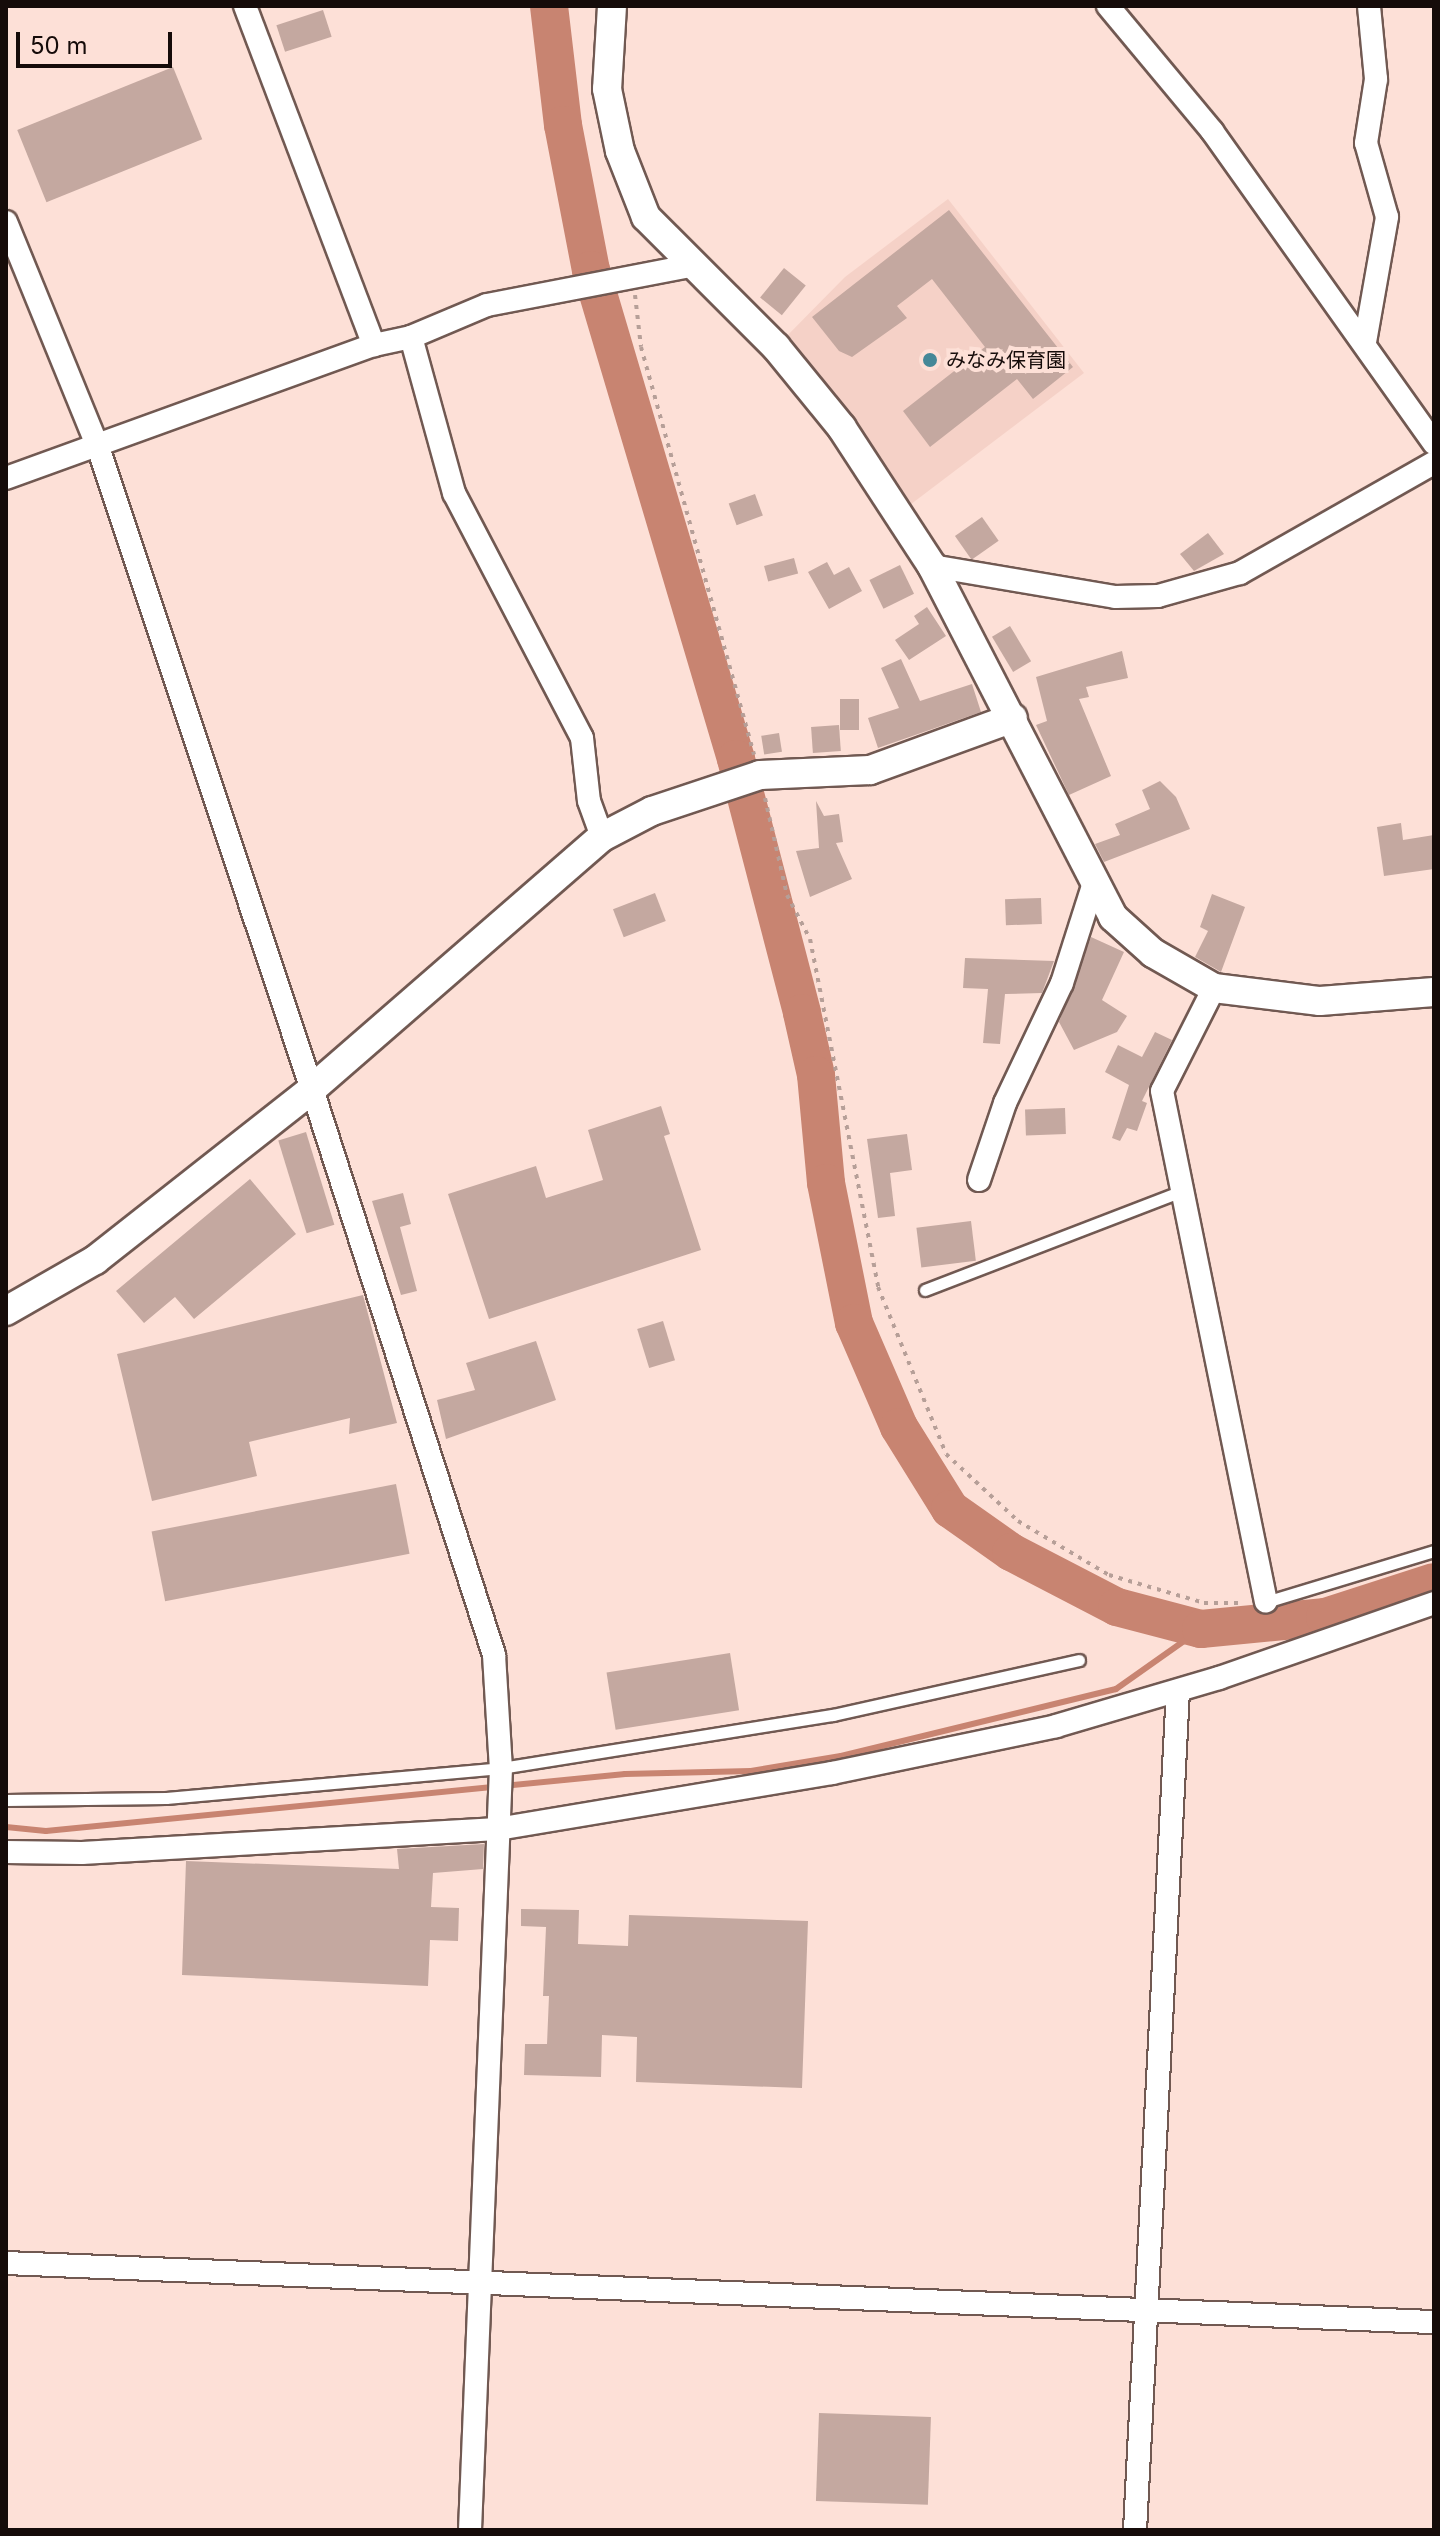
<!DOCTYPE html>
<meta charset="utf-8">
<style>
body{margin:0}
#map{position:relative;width:1440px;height:2536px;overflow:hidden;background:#fde0d7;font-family:Inter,"Noto Sans JP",sans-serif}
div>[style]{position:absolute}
.built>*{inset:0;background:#f5d1c7}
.stream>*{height:6px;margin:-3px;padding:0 3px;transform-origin:3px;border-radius:3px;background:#c88471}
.river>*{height:38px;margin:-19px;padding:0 19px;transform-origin:19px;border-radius:19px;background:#c88471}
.building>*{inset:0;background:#c4a8a0;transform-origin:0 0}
.path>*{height:4px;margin-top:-2px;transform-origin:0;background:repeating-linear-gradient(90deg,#b69f98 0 4px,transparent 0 10px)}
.roads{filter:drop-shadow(2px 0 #715952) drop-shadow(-2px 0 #715952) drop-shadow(0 2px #715952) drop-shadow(0 -2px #715952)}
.service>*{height:11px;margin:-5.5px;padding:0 5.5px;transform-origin:5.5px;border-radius:5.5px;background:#fff}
.minor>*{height:22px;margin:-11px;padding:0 11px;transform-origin:11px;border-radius:11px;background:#fff}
.tertiary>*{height:28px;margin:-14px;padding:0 14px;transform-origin:14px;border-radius:14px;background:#fff}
.dots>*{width:22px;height:22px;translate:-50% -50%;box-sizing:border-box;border:4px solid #fde0d7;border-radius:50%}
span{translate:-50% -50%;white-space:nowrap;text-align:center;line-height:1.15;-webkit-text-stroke:8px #fde0d7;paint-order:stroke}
.poi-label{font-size:20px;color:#150b09}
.left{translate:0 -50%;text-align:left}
.frame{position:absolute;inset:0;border:8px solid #150b09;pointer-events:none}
.scale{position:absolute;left:16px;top:32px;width:156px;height:36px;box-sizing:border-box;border:4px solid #150b09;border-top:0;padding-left:10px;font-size:24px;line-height:28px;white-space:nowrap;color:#150b09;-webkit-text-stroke:6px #fde0d7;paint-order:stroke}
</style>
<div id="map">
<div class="built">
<div style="clip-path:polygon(948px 199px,1084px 373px,898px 514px,776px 347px,845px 277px)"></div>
</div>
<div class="stream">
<div style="left:6px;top:1827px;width:40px;rotate:5.7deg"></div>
<div style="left:46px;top:1831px;width:582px;rotate:-5.62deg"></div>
<div style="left:625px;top:1774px;width:126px;rotate:-1.4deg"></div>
<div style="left:751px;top:1771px;width:91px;rotate:-9.5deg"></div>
<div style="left:841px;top:1756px;width:283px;rotate:-13.7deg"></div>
<div style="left:1116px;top:1689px;width:104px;rotate:-35.2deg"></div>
</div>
<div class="river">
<div style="left:549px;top:6px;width:120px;rotate:83.3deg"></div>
<div style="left:563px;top:125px;width:148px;rotate:79.1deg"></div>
<div style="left:591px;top:270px;width:510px;rotate:73.48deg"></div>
<div style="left:736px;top:759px;width:262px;rotate:75.4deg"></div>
<div style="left:802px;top:1013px;width:64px;rotate:77.3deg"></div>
<div style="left:816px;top:1075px;width:108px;rotate:84.7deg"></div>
<div style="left:826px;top:1183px;width:143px;rotate:78.7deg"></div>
<div style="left:854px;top:1323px;width:113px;rotate:66.6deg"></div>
<div style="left:899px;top:1427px;width:97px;rotate:58.1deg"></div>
<div style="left:950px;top:1509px;width:75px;rotate:35.2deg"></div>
<div style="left:1011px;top:1552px;width:119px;rotate:27.4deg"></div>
<div style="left:1117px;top:1607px;width:87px;rotate:14.7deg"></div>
<div style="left:1201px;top:1629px;width:125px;rotate:-5.5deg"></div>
<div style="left:1325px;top:1617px;width:114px;rotate:-17.8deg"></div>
</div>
<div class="building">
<div style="left:323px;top:10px;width:28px;height:49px;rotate:72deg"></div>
<div style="left:173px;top:67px;width:78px;height:168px;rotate:68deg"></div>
<div style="clip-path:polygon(949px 210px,1073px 367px,1033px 399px,1017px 379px,930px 447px,903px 411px,985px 347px,932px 279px,897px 306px,907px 318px,852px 357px,839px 351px,812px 317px)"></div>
<div style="left:784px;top:268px;width:28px;height:38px;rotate:39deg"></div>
<div style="left:755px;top:494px;width:23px;height:28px;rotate:70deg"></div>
<div style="left:982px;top:517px;width:29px;height:33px;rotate:55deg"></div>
<div style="clip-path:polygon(1208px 533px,1224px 554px,1194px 571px,1180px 554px)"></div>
<div style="left:794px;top:558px;width:16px;height:31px;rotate:75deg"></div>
<div style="clip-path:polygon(827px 562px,834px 575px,849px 567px,862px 591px,829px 609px,808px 572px)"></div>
<div style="left:900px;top:565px;width:32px;height:34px;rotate:64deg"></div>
<div style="clip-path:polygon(927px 607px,946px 636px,909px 660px,895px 640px,919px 624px,914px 616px)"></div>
<div style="left:1010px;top:626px;width:41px;height:21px;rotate:59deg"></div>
<div style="clip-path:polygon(1122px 651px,1128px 678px,1086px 687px,1089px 697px,1079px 699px,1111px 776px,1069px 795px,1036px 725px,1047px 721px,1036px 677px)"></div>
<div style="clip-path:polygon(901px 659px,920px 701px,972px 684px,981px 712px,878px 748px,868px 718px,899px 708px,881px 668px)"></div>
<div style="left:840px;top:699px;width:19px;height:31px"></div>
<div style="left:839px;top:725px;width:26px;height:28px;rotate:86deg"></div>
<div style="left:779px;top:733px;width:19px;height:18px;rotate:81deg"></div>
<div style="clip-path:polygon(1160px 781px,1176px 797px,1190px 829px,1104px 862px,1095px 844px,1120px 835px,1115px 824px,1150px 809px,1142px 790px)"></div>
<div style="clip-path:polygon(816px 801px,824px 816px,839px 814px,843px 842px,836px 843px,852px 879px,810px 897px,796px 851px,819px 848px)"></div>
<div style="clip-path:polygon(1401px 823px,1403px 840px,1434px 835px,1434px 869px,1384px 876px,1377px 827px)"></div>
<div style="left:655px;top:893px;width:30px;height:45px;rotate:69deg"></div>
<div style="clip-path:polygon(1212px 894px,1245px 907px,1221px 972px,1195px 957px,1208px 931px,1200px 927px)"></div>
<div style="left:1041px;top:898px;width:26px;height:36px;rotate:88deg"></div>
<div style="clip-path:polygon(1091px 937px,1124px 952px,1102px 1000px,1127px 1016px,1117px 1032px,1074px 1050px,1059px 1022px)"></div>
<div style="clip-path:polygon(965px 958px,1054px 961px,1042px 993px,1005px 994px,1000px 1044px,983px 1043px,988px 989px,963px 988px)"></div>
<div style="clip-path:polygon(1155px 1032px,1172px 1040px,1142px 1101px,1147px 1103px,1137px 1131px,1127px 1128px,1120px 1141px,1112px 1138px,1129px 1085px,1105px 1072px,1118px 1045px,1142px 1057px)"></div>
<div style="clip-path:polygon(661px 1106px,670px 1134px,664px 1136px,701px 1250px,489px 1319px,448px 1194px,536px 1166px,546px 1198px,603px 1180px,588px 1130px)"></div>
<div style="left:1065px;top:1108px;width:26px;height:40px;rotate:88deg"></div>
<div style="left:306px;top:1132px;width:97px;height:29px;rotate:73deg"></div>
<div style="clip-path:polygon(907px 1134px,912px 1170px,890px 1173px,895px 1216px,878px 1218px,867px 1139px)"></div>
<div style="clip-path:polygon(250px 1179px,296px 1234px,194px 1319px,175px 1297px,144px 1323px,116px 1291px)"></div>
<div style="clip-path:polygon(403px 1193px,411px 1224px,400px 1227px,417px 1291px,401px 1295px,372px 1201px)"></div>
<div style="left:971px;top:1221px;width:40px;height:55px;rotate:83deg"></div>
<div style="clip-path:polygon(363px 1295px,397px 1423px,349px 1434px,350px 1418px,249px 1442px,257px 1476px,152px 1501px,117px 1354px)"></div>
<div style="left:663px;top:1321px;width:41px;height:27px;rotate:73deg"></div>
<div style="clip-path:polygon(536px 1341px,556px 1400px,446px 1439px,437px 1400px,475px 1390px,466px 1363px)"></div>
<div style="left:396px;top:1484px;width:71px;height:249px;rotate:79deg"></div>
<div style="left:730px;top:1653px;width:58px;height:125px;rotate:81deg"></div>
<div style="clip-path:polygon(484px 1844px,483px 1869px,433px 1873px,431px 1907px,459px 1908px,458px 1941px,430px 1940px,428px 1986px,182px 1975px,186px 1861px,399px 1869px,397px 1849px)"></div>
<div style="clip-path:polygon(521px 1909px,579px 1910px,578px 1944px,628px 1946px,629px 1915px,808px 1921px,802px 2088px,636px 2082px,637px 2037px,602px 2035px,601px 2077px,524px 2075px,525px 2044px,547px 2044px,549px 1996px,543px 1996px,546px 1927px,521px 1926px)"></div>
<div style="left:819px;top:2413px;width:112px;height:88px;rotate:2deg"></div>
</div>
<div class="path">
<div style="left:635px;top:295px;width:52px;rotate:83.4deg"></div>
<div style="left:641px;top:347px;width:423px;rotate:74.5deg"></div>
<div style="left:765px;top:798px;width:99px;rotate:77.2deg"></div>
<div style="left:787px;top:895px;width:50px;rotate:62.4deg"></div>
<div style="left:810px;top:939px;width:355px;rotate:78.9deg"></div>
<div style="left:878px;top:1287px;width:180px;rotate:67.8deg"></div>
<div style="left:946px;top:1454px;width:98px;rotate:42.9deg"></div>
<div style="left:1018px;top:1521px;width:106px;rotate:30.7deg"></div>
<div style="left:1109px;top:1575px;width:99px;rotate:16.4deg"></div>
<div style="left:1204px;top:1603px;width:40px"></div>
</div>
<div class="roads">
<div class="service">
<div style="left:925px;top:1290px;width:275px;rotate:-21.1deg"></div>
<div style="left:1266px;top:1602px;width:176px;rotate:-16.9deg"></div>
<div style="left:6px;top:1800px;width:160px;rotate:-0.7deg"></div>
<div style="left:166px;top:1798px;width:336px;rotate:-5.1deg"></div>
<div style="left:501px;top:1768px;width:336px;rotate:-9.1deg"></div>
<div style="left:833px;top:1715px;width:252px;rotate:-12.6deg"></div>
</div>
<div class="minor">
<div style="left:245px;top:6px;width:363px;rotate:69.2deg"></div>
<div style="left:1108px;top:6px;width:163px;rotate:50.2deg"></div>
<div style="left:1212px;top:131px;width:383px;rotate:54.6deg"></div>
<div style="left:6px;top:222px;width:243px;rotate:67.8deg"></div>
<div style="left:98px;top:447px;width:677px;rotate:71.57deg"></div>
<div style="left:312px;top:1089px;width:595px;rotate:72.17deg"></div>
<div style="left:494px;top:1655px;width:113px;rotate:86.5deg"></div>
<div style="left:501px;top:1768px;width:763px;rotate:92.33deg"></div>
<div style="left:411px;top:337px;width:162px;rotate:74.6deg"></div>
<div style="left:454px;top:493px;width:276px;rotate:62.4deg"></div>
<div style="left:582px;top:738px;width:63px;rotate:83.7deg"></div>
<div style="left:589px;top:801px;width:38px;rotate:70deg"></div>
<div style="left:1365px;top:342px;width:127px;rotate:-80deg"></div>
<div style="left:1387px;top:217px;width:77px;rotate:-105.8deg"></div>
<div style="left:1366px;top:143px;width:65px;rotate:-81.1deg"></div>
<div style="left:1376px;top:79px;width:73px;rotate:-95.5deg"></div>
<div style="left:6px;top:478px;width:391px;rotate:-19.9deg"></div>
<div style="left:374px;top:345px;width:38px;rotate:-12deg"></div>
<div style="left:411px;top:337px;width:82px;rotate:-22.8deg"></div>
<div style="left:487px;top:305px;width:207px;rotate:-10.9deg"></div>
<div style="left:932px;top:566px;width:186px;rotate:9.6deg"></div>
<div style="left:1115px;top:597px;width:43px;rotate:-1.3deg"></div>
<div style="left:1158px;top:596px;width:85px;rotate:-15.7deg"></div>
<div style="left:1240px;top:573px;width:223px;rotate:-29.6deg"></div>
<div style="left:1214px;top:988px;width:115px;rotate:116.8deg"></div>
<div style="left:1162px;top:1091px;width:521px;rotate:78.5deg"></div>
<div style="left:979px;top:1180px;width:81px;rotate:-71.3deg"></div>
<div style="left:1005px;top:1103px;width:133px;rotate:-64.6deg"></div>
<div style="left:1062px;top:983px;width:105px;rotate:-72.3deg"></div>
<div style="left:6px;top:1852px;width:76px;rotate:0.8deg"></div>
<div style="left:82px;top:1853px;width:416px;rotate:-3.3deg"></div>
<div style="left:497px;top:1829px;width:340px;rotate:-9.5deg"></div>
<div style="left:832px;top:1773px;width:229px;rotate:-11.8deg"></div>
<div style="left:1056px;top:1726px;width:170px;rotate:-16.4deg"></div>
<div style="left:1219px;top:1678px;width:228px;rotate:-19.2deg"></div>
<div style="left:6px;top:2263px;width:1429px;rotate:2.37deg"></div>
<div style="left:1135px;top:2530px;width:840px;rotate:-87.07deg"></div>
</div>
<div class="tertiary">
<div style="left:612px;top:6px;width:83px;rotate:93.4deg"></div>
<div style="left:607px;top:89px;width:63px;rotate:78.2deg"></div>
<div style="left:620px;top:151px;width:71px;rotate:68.5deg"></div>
<div style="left:646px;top:217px;width:184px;rotate:45deg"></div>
<div style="left:776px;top:347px;width:104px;rotate:50.8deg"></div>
<div style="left:842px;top:428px;width:165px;rotate:56.9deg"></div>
<div style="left:932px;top:566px;width:395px;rotate:62.7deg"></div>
<div style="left:1113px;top:917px;width:54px;rotate:42deg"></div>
<div style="left:1153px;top:953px;width:70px;rotate:29.8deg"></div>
<div style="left:1214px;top:988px;width:107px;rotate:7deg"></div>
<div style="left:1320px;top:1001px;width:114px;rotate:-4.5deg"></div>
<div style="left:6px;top:1311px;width:103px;rotate:-29.8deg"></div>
<div style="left:95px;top:1260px;width:276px;rotate:-38.2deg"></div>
<div style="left:312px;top:1089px;width:384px;rotate:-41deg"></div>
<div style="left:602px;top:837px;width:56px;rotate:-27.5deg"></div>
<div style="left:652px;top:811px;width:114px;rotate:-18.4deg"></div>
<div style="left:760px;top:775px;width:110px;rotate:-2.6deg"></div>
<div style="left:870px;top:770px;width:152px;rotate:-20deg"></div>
</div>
</div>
<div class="dots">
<div style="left:930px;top:360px;background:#458898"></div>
</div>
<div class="poi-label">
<span class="left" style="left:946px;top:360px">みなみ保育園</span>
</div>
<div class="frame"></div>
<div class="scale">50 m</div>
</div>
